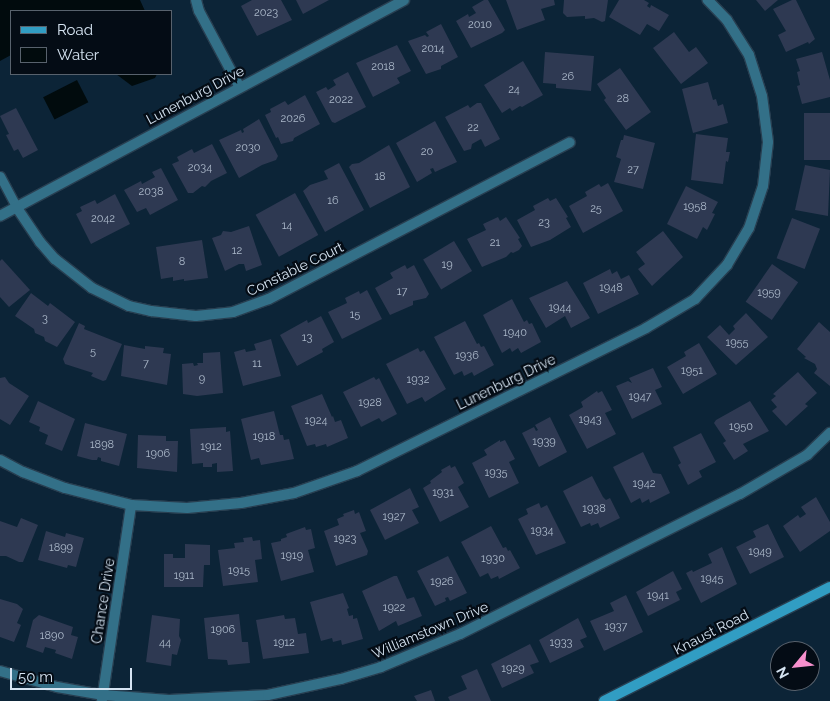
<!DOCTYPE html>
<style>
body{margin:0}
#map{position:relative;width:830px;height:701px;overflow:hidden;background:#0c2437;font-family:Raleway,sans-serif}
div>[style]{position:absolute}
.water>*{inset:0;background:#010b0d;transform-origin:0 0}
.building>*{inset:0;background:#2e3952;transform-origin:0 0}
.roads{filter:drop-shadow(1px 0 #283f51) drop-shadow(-1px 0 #283f51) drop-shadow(0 1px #283f51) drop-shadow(0 -1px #283f51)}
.service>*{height:9px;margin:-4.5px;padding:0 4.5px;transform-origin:4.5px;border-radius:4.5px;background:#337088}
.minor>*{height:10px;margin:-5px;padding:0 5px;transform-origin:5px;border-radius:5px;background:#337088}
.secondary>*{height:10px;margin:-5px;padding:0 5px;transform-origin:5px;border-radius:5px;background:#319dc3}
span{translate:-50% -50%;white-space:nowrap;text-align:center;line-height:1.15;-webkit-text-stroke:4.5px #040c15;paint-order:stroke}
.number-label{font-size:11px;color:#acb9ca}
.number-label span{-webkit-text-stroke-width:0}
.street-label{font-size:14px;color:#d6e4f2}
.legend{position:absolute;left:10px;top:10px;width:162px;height:65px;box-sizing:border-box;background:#040c15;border:1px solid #58626d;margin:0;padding:6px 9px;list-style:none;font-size:15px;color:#d6e4f2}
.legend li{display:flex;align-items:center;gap:10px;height:25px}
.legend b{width:25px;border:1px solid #58626d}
.north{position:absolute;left:770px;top:641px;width:50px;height:50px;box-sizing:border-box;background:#040c15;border:1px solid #58626d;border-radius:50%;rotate:242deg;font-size:14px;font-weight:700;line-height:20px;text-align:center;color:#d6e4f2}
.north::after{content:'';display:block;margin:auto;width:18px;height:22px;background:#f790cd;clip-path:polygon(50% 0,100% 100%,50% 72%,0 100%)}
.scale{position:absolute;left:10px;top:668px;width:122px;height:22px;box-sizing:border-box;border:2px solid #d6e4f2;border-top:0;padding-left:6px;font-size:15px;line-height:18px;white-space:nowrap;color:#d6e4f2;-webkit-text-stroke:4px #040c15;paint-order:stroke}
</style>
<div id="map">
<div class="water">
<div style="clip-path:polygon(0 0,140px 0,145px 11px,11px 11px,11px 55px,0 61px)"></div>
<div style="clip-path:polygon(116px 74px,157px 74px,155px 78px,132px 86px)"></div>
<div style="left:77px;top:80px;width:25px;height:38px;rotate:63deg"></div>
</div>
<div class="building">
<div style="clip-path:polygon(252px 0,281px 0,292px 20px,257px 36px,241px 6px)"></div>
<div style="clip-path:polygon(296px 0,329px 0,303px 14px)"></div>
<div style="clip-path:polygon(484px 0,488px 0,505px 30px,502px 33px,471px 48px,456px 21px,468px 14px,469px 17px,476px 13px,472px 7px)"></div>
<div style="clip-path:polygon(506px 0,554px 0,555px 5px,541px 9px,545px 20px,517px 30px)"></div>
<div style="clip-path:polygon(564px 0,608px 0,605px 21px,602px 22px,594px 18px,585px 19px,585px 16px,567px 17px,563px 13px)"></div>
<div style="clip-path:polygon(619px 0,644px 0,649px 3px,647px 6px,650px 8px,651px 5px,669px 15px,659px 31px,647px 24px,640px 35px,609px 17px)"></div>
<div style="clip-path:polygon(756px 0,778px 0,765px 11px)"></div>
<div style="clip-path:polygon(792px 0,796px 0,815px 39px,809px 44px,808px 42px,786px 52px,778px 35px,786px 31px,773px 9px)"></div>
<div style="clip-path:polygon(441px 24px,458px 57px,441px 66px,441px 69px,426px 74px,408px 41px,425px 35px,427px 37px,429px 36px,426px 32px)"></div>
<div style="clip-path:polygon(674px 32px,689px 52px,696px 47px,708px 63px,681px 84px,653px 48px)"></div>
<div style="clip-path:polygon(397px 45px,411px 71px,397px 78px,400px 83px,373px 97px,356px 63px)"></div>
<div style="clip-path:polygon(545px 52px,594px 56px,591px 91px,556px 88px,556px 84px,543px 83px)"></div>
<div style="clip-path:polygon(822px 52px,830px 80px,830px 97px,802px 104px,797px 86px,800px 85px,797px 72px,800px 71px,796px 59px)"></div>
<div style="clip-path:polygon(523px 61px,543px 95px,522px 107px,520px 106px,512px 111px,510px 108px,502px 113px,484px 85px)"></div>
<div style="clip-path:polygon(620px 68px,651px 112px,626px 130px,604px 100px,606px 98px,597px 84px)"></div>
<div style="clip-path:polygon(348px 72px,366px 107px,335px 123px,332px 122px,316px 92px,326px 87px,328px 90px,336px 85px,333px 80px)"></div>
<div style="clip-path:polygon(708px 82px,713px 100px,716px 99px,718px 106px,723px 104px,728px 123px,693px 133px,682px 89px)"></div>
<div style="clip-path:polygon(305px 95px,320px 124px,294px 138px,293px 141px,281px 144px,278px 137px,276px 138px,265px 115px,271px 112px,270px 109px,285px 101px,288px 105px)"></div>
<div style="clip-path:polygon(477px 103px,481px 103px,500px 139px,485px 147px,481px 139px,472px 144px,471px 149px,464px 151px,445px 117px,468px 105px,470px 108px)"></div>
<div style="clip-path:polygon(16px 108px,38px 150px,23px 158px,18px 149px,14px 151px,6px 135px,9px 134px,0 116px)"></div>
<div style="left:830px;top:113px;width:47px;height:26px;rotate:90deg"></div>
<div style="clip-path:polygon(259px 119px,278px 156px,276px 160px,262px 165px,239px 178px,219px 140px,241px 130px,242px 133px,244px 132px,243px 129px)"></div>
<div style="clip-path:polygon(435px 121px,457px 162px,435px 172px,433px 168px,430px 169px,432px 173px,417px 182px,396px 143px)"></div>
<div style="clip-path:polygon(696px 134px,728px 138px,726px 152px,730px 152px,728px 162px,726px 161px,723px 184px,691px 180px)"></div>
<div style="clip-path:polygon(624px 135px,655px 143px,643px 189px,614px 182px,621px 159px,616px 157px,621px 140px,623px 140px)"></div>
<div style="clip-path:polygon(212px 144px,227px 173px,211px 181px,205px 187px,202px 186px,193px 193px,188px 193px,172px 164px,179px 161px,177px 157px,192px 149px,194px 153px)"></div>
<div style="clip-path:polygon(389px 145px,410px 187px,370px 208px,349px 167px,352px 164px,359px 163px)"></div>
<div style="clip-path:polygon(339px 163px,364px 210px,325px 232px,303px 191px,310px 185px,328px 179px,324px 171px)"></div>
<div style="clip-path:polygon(805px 165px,830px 170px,828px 216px,795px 210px)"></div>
<div style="clip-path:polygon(161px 168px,178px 200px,150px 215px,146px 208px,137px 212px,124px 190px,141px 181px,142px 184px,155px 177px,152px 172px)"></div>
<div style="clip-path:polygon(608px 183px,623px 211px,583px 233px,569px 206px,587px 196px,585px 192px,599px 184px,601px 187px)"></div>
<div style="clip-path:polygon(686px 186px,718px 202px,712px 213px,715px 214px,707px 230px,703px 227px,697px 239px,667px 224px)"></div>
<div style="left:295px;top:193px;width:48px;height:45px;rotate:61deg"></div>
<div style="clip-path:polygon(115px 194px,130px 224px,91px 244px,76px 214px,82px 211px,80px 207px,95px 200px,97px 204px)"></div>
<div style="clip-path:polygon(548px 198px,550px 201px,556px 198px,568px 217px,566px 218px,571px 227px,550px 240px,531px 247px,517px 220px,535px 210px,533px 206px)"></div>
<div style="clip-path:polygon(498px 217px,500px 221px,506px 217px,520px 238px,518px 239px,522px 246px,519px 250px,513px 253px,511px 252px,506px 257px,482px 267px,467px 239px,486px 230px,483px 224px)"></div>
<div style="left:792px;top:218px;width:30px;height:43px;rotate:21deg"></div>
<div style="clip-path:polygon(249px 226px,262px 265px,246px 271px,244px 264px,239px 264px,225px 271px,212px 238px,221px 235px,223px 231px,231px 232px)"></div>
<div style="clip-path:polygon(663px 231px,683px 257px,652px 286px,638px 269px,645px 264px,636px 252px)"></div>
<div style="clip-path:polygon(202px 240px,208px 278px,184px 281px,184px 279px,173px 281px,173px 277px,161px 279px,156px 247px)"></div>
<div style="left:454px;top:241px;width:35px;height:36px;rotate:59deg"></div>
<div style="clip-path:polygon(2px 259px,30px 290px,9px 307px,0 297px,0 261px)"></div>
<div style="left:772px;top:264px;width:32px;height:46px;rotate:35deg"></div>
<div style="clip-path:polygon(405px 265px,407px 269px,414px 265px,429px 294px,426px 298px,413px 301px,413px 305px,390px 315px,375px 288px,393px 278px,390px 273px)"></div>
<div style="clip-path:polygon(610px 269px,612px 274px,617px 271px,621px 279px,629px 275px,639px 294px,598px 314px,583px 283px)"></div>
<div style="clip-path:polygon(567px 281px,590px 318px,571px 328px,565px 316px,546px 328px,529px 298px)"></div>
<div style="clip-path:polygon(367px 290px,382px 319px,342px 339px,328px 312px,347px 303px,345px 298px,359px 291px,360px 294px)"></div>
<div style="clip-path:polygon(31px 293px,48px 306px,50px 303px,75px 322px,57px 347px,45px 341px,44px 337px,35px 333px,34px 329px,15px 316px)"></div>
<div style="clip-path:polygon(512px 299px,524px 322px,527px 320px,529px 324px,532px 323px,541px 342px,521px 353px,518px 348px,512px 352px,510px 348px,502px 353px,483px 315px)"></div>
<div style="clip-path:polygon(746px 313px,768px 337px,736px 365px,707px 337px,720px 325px,729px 335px,735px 329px,733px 326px)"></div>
<div style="clip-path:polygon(321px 316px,334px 342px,322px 349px,323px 352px,297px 366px,280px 335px,307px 320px,308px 323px)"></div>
<div style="clip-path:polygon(465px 321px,477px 344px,479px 343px,481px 347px,484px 346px,494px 365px,474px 376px,472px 372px,464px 376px,462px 371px,454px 375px,434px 337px)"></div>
<div style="clip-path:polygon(819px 322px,830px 332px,830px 386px,814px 373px,817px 369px,815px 364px,804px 358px,806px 357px,797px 349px)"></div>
<div style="clip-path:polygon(79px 323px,85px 326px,84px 329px,122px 344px,106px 380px,103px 381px,91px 376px,93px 373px,65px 364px,63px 359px)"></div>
<div style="clip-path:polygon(271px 339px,281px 376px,243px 386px,234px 352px,245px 349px,246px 352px,256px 350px,254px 344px)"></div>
<div style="clip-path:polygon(699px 343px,717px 374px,683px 394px,667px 367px,686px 356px,684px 352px)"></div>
<div style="clip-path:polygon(124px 345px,145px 349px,145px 346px,164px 348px,163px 353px,171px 354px,167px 385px,121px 376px)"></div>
<div style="clip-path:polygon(418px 348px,420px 352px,424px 350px,446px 389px,425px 402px,422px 397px,407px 404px,386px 364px)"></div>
<div style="clip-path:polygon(220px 352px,223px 393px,197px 396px,183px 394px,182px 364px,193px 363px,194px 366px,198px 365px,197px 363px,203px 363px,203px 353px)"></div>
<div style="clip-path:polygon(653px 368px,662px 387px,655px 390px,662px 404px,632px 419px,616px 386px,628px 381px,632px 383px,629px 378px)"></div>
<div style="clip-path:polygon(798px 372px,817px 393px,805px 404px,808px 406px,786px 426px,772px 411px,777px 407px,771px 400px,776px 396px,773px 394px)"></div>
<div style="clip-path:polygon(5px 377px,9px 383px,29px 396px,10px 425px,0 419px,0 378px)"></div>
<div style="clip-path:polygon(374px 377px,376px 380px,379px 378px,397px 414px,382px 422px,379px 418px,361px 427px,343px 392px)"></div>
<div style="clip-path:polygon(597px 391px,598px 393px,602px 391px,612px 410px,605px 413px,616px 434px,587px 449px,569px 415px,583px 407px,581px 402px)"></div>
<div style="clip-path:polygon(322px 394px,332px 417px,333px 416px,335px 422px,341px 420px,348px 438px,327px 447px,326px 444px,316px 447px,315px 444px,307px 446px,291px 406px)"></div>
<div style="clip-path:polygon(38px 401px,75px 419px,62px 451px,45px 444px,48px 435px,39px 431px,40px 427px,29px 422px)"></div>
<div style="clip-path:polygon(750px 401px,769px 431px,743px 444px,748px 451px,734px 460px,723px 443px,726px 441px,714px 423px,716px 420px)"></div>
<div style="clip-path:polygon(274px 411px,280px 435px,283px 435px,284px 440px,289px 439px,294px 459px,261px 465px,259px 458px,251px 460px,241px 419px)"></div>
<div style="clip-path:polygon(550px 417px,567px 452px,539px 467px,522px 433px,534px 427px,536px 431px,538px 430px,535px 425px)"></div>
<div style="clip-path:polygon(85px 423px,127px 434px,119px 466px,101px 461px,101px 458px,98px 457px,97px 460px,92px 460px,77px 456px)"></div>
<div style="clip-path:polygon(226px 427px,226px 432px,230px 431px,233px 471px,217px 472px,217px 463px,212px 464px,212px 467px,203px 467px,203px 463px,192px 464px,190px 429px)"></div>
<div style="clip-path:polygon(701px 433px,716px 462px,699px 471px,702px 477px,688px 485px,678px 465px,681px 463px,673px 447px)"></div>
<div style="clip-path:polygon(138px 435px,166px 436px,166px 441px,178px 441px,177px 472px,137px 468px)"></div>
<div style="clip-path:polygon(500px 440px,500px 442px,505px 440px,515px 459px,509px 462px,519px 483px,489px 498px,472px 463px,487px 455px,484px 450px)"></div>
<div style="clip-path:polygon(643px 452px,653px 473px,661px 474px,670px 493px,650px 503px,649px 499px,642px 503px,640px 498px,631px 503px,613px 467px)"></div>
<div style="clip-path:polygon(450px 465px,451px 468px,455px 466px,464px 483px,458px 487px,469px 507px,440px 522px,423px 488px,431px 483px,430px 481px,442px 472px,441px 470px)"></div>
<div style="clip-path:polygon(592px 476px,603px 497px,606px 500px,610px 498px,620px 518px,600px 528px,598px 523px,591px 526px,590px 523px,581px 527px,563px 491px)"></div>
<div style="clip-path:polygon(410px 488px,419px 507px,412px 510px,419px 523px,385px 540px,370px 510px)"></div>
<div style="clip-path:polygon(816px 497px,830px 522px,830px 531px,800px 552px,783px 526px,798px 515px,800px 518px,806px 514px,801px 507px)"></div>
<div style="clip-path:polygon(539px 503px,541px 508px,547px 505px,566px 543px,536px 555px,518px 519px,528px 514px,526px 509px)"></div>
<div style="clip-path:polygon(354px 510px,355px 514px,359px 512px,366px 531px,360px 533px,368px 551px,367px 555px,336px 566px,324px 531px,339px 525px,337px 519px,344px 516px,343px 514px)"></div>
<div style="clip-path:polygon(21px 518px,38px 525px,23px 562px,19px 562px,6px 556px,0 556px,0 521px,17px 527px)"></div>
<div style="clip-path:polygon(768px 524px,784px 557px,750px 574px,736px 547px,756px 537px,753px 531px)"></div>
<div style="clip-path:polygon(491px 526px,503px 548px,506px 547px,508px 551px,510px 550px,520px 568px,499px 579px,498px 576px,491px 579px,488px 573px,480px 577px,461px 542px)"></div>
<div style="clip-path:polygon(305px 527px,306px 530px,311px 529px,315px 548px,308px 550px,314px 572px,281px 581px,271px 543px,281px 541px,281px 539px,287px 537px,286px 534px)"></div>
<div style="clip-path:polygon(46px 531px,65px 537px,66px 533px,84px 538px,76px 567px,68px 565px,67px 568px,38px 560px)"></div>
<div style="clip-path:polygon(252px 537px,253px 541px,260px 540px,262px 559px,255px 560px,258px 582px,223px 586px,218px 550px,235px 548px,234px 543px,244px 542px,243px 538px)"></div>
<div style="clip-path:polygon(185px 544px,210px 545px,210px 565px,204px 565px,203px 587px,164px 587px,164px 554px,173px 554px,173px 558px,185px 558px)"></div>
<div style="clip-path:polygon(722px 547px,737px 584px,701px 603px,686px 573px,692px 570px,693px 572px,712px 563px,708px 554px)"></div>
<div style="clip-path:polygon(448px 556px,467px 593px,450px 601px,448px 597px,445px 598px,446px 601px,435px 606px,417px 571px)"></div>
<div style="clip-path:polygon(673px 571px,682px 589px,676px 592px,680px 600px,648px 616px,636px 592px)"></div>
<div style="clip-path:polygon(394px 576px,397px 576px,407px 599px,414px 597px,422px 616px,398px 626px,396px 621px,379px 631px,362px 591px)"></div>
<div style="clip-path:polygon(343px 593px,349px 608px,347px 609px,349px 616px,353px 615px,353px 619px,357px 618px,363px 639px,342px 645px,341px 640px,333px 642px,332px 638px,321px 641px,310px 602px)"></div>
<div style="clip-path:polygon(626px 595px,643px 632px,604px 651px,590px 621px,614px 611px,610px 603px)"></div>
<div style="clip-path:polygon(0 599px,17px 604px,23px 609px,17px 623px,21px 625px,14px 642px,0 637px)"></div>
<div style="clip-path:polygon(239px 614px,242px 642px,248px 642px,250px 663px,228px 665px,227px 660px,208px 659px,204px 618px)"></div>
<div style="clip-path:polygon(39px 615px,73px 627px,71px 635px,78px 637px,72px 659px,55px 653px,56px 650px,45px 647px,43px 653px,26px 647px,33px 620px)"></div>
<div style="clip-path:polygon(152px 615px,180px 619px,179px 636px,181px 640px,177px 655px,172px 654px,171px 666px,146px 662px)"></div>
<div style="clip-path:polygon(284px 615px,285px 619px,295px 618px,298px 634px,306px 633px,309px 653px,263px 659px,256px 620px)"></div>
<div style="clip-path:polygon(578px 618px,587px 637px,580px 640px,584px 647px,550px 663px,539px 640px)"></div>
<div style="clip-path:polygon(530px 644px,539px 662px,530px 665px,534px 673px,502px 688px,491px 664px)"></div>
<div style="clip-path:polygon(477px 669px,491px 701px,450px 701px,448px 697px,467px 689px,461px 676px)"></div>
<div style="clip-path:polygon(431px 690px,435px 701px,417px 701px,414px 696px)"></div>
</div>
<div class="roads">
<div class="service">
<div style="left:0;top:176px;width:36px;rotate:62deg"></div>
</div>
<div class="minor">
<div style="left:196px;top:0;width:11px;rotate:75deg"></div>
<div style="left:199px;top:11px;width:85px;rotate:61.9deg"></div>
<div style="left:17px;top:208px;width:41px;rotate:55.9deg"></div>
<div style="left:40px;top:242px;width:23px;rotate:49deg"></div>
<div style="left:55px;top:259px;width:47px;rotate:38.1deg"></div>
<div style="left:92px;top:288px;width:41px;rotate:25.9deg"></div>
<div style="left:129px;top:306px;width:23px;rotate:13deg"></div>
<div style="left:151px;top:311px;width:45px;rotate:6.3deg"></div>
<div style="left:196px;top:316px;width:37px;rotate:-6deg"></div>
<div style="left:233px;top:312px;width:38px;rotate:-20deg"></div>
<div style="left:269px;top:299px;width:339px;rotate:-27.5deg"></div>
<div style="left:0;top:216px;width:458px;rotate:-28.1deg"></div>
<div style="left:0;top:460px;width:26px;rotate:28deg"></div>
<div style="left:23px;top:472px;width:45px;rotate:20.9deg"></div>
<div style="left:65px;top:488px;width:68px;rotate:14.4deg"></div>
<div style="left:131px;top:505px;width:56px;rotate:3.1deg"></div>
<div style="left:187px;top:508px;width:54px;rotate:-5.3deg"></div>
<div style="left:241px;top:503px;width:54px;rotate:-10.7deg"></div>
<div style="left:294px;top:493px;width:67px;rotate:-19.2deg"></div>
<div style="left:357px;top:471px;width:322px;rotate:-26.3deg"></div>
<div style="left:646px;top:328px;width:57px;rotate:-30.6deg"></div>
<div style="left:695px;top:299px;width:47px;rotate:-46.7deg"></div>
<div style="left:727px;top:265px;width:43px;rotate:-59.3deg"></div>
<div style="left:749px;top:228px;width:44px;rotate:-71.6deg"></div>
<div style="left:763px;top:186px;width:44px;rotate:-83.5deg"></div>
<div style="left:768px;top:142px;width:46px;rotate:-97.4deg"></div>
<div style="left:762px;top:96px;width:43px;rotate:-107.6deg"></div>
<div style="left:749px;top:55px;width:41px;rotate:-122.2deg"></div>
<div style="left:727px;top:20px;width:28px;rotate:-134deg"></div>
<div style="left:0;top:671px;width:59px;rotate:15.7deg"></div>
<div style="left:57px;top:687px;width:47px;rotate:9.9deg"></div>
<div style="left:103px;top:695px;width:66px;rotate:4.3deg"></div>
<div style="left:169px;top:700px;width:99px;rotate:-2.9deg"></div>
<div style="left:268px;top:695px;width:75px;rotate:-12.4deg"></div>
<div style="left:341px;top:679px;width:42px;rotate:-16.7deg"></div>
<div style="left:381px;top:667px;width:86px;rotate:-22.7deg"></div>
<div style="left:460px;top:634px;width:313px;rotate:-26.6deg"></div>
<div style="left:740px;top:494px;width:78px;rotate:-30.2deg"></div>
<div style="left:807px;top:455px;width:32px;rotate:-44deg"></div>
<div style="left:102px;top:700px;width:197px;rotate:-81.5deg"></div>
</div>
<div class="secondary">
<div style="left:604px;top:701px;width:253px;rotate:-26.8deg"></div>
</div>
</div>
<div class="number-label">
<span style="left:266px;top:13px">2023</span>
<span style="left:480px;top:25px">2010</span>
<span style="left:433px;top:49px">2014</span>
<span style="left:383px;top:67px">2018</span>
<span style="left:568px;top:77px">26</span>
<span style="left:514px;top:90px">24</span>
<span style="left:623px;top:99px">28</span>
<span style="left:341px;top:100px">2022</span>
<span style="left:293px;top:119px">2026</span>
<span style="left:473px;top:128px">22</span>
<span style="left:248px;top:148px">2030</span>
<span style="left:427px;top:152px">20</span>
<span style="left:200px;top:168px">2034</span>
<span style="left:633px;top:170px">27</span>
<span style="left:380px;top:177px">18</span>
<span style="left:151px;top:192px">2038</span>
<span style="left:333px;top:201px">16</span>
<span style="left:695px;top:207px">1958</span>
<span style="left:596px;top:209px">25</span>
<span style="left:103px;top:219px">2042</span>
<span style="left:544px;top:223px">23</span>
<span style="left:287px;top:226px">14</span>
<span style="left:495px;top:243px">21</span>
<span style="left:237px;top:251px">12</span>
<span style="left:182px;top:262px">8</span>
<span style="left:447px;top:265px">19</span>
<span style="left:611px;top:288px">1948</span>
<span style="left:402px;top:292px">17</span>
<span style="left:769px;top:293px">1959</span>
<span style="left:560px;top:308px">1944</span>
<span style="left:355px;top:315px">15</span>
<span style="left:45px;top:319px">3</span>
<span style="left:515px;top:333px">1940</span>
<span style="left:307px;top:338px">13</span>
<span style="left:737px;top:343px">1955</span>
<span style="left:93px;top:352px">5</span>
<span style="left:467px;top:356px">1936</span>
<span style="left:146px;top:364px">7</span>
<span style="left:257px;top:364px">11</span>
<span style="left:692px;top:371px">1951</span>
<span style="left:202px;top:379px">9</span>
<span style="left:418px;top:380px">1932</span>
<span style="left:640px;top:397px">1947</span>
<span style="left:370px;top:403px">1928</span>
<span style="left:590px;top:420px">1943</span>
<span style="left:316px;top:421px">1924</span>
<span style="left:741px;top:427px">1950</span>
<span style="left:264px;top:437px">1918</span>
<span style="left:544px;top:442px">1939</span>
<span style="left:102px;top:445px">1898</span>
<span style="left:211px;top:447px">1912</span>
<span style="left:158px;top:454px">1906</span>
<span style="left:496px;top:473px">1935</span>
<span style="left:644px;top:484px">1942</span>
<span style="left:443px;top:493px">1931</span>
<span style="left:594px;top:509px">1938</span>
<span style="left:394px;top:517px">1927</span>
<span style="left:542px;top:531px">1934</span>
<span style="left:345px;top:539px">1923</span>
<span style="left:61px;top:548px">1899</span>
<span style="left:760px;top:552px">1949</span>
<span style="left:292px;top:556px">1919</span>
<span style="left:493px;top:559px">1930</span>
<span style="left:239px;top:571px">1915</span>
<span style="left:184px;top:576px">1911</span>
<span style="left:712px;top:579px">1945</span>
<span style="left:442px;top:582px">1926</span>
<span style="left:658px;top:596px">1941</span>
<span style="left:394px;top:608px">1922</span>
<span style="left:616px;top:627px">1937</span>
<span style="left:223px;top:630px">1906</span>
<span style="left:52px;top:636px">1890</span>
<span style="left:165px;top:643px">44</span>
<span style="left:284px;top:643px">1912</span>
<span style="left:561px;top:643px">1933</span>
<span style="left:513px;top:669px">1929</span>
</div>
<div class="street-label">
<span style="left:195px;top:95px;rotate:-28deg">Lunenburg Drive</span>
<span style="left:295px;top:269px;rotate:-26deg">Constable Court</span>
<span style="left:506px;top:382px;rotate:-26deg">Lunenburg Drive</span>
<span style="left:103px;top:601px;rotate:-81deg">Chance Drive</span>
<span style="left:430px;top:630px;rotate:-23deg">Williamstown Drive</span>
<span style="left:711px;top:632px;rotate:-27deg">Knaust Road</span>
</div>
<ul class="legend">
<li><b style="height:6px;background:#319dc3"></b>Road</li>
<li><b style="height:14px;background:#010b0d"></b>Water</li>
</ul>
<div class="north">N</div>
<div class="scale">50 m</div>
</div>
